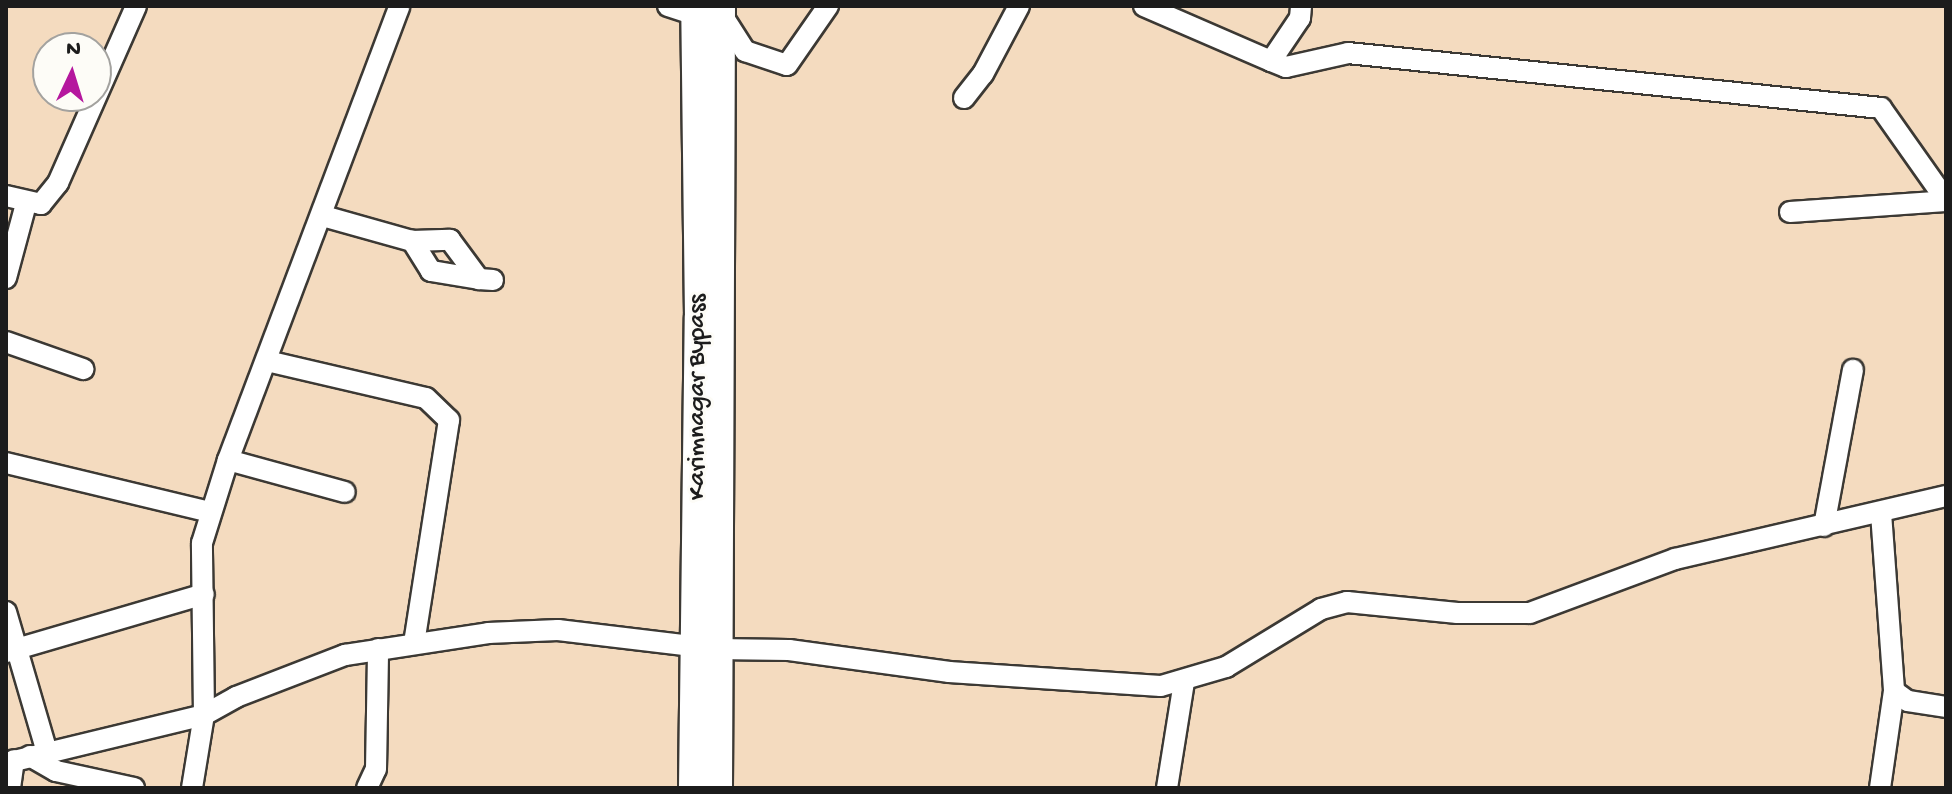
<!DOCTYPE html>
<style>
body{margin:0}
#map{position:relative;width:1952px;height:794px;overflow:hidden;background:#f4dbbf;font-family:"Gochi Hand",sans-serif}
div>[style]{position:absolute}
.roads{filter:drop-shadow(2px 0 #3c3934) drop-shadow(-2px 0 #3c3934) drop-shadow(0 2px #3c3934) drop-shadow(0 -2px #3c3934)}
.minor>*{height:20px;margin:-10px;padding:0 10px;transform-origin:10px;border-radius:10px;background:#fff}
.highway>*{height:28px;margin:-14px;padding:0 14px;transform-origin:14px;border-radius:14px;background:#fff}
span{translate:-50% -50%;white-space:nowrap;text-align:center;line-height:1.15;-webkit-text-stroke:6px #fdfcf7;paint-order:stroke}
.street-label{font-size:26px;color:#1c1c1c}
.frame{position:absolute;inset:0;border:8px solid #1c1c1c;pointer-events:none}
.north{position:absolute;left:32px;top:32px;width:80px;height:80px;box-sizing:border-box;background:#fdfcf7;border:2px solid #a3a29f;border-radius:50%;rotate:4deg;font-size:22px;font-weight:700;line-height:32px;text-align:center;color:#1c1c1c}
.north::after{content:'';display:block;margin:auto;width:28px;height:36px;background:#b5179e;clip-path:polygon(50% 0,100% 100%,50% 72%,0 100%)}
</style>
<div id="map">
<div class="roads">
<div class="minor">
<div style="left:668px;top:6px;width:29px;rotate:18deg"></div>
<div style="left:1144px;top:6px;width:138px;rotate:23.4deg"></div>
<div style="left:1271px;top:61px;width:52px;rotate:-56deg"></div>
<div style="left:1300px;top:18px;width:12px;rotate:-85deg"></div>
<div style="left:722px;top:15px;width:43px;rotate:57.4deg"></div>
<div style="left:745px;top:51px;width:44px;rotate:18.4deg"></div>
<div style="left:787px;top:65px;width:72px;rotate:-55.2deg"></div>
<div style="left:1271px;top:61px;width:16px;rotate:22deg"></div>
<div style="left:1286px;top:67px;width:64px;rotate:-12.7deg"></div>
<div style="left:1348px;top:53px;width:536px;rotate:5.89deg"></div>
<div style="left:1881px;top:108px;width:113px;rotate:54.8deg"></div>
<div style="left:964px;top:98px;width:31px;rotate:-52deg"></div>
<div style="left:983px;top:74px;width:77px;rotate:-62.1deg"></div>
<div style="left:6px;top:196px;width:36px;rotate:13deg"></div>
<div style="left:41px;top:204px;width:27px;rotate:-51deg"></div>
<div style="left:58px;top:183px;width:193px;rotate:-66.2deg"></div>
<div style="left:1790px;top:212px;width:156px;rotate:-4deg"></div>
<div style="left:323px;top:216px;width:92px;rotate:15.7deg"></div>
<div style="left:6px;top:278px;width:77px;rotate:-74.9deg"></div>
<div style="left:479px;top:279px;width:49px;rotate:-170.5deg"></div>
<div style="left:431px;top:271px;width:36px;rotate:-122deg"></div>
<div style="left:412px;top:241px;width:38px;rotate:-2deg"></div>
<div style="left:450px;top:240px;width:49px;rotate:53.4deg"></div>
<div style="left:479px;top:279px;width:14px;rotate:4deg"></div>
<div style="left:6px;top:342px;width:82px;rotate:19.3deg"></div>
<div style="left:267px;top:361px;width:163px;rotate:13.1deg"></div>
<div style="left:426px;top:398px;width:32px;rotate:44deg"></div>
<div style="left:449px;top:420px;width:226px;rotate:98.9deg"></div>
<div style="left:228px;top:460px;width:485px;rotate:-69.3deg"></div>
<div style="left:6px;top:463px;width:210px;rotate:13.5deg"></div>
<div style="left:1881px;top:513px;width:178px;rotate:85.8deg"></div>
<div style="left:1894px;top:691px;width:17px;rotate:36deg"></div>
<div style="left:1908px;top:701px;width:38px;rotate:9deg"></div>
<div style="left:1824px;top:526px;width:159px;rotate:-79.5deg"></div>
<div style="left:6px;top:612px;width:146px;rotate:73.7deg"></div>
<div style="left:6px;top:652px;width:206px;rotate:-16.3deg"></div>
<div style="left:30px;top:756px;width:30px;rotate:30deg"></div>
<div style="left:56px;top:771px;width:80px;rotate:12.3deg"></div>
<div style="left:6px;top:763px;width:204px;rotate:-13.6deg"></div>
<div style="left:204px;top:715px;width:37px;rotate:-29deg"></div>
<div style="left:236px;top:697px;width:117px;rotate:-21.1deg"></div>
<div style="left:345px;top:655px;width:145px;rotate:-8.7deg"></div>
<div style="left:488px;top:633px;width:70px;rotate:-2.5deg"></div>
<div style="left:558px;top:630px;width:161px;rotate:6.8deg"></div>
<div style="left:718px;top:649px;width:71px;rotate:0.8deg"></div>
<div style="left:789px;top:650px;width:162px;rotate:7.8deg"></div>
<div style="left:949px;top:672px;width:212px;rotate:3.8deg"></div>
<div style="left:1161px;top:686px;width:68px;rotate:-16.3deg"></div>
<div style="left:1226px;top:667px;width:111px;rotate:-31.4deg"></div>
<div style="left:1321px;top:609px;width:27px;rotate:-15deg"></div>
<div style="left:1347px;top:602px;width:111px;rotate:5.7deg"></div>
<div style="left:1457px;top:613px;width:73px"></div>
<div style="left:1530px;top:613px;width:155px;rotate:-20.4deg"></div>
<div style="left:1675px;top:559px;width:278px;rotate:-13.1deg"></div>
<div style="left:10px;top:788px;width:28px;rotate:-82deg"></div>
<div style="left:192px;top:788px;width:74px;rotate:-80.7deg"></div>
<div style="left:204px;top:715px;width:172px;rotate:-90.7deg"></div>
<div style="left:202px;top:543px;width:87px;rotate:-72.6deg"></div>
<div style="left:228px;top:460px;width:121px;rotate:15.3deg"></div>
<div style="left:367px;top:788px;width:21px;rotate:-65deg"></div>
<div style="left:376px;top:769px;width:120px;rotate:-89deg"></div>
<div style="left:1167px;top:788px;width:107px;rotate:-80.9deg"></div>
<div style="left:1880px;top:788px;width:98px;rotate:-81.8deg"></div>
</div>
<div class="highway">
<div style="left:693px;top:788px;width:471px;rotate:-89.3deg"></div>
<div style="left:699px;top:317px;width:311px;rotate:-90.7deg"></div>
<div style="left:718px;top:788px;width:782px;rotate:-89.78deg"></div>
</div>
</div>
<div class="street-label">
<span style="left:699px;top:397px;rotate:-90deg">Karimnagar Bypass</span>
</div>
<div class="frame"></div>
<div class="north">N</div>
</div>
